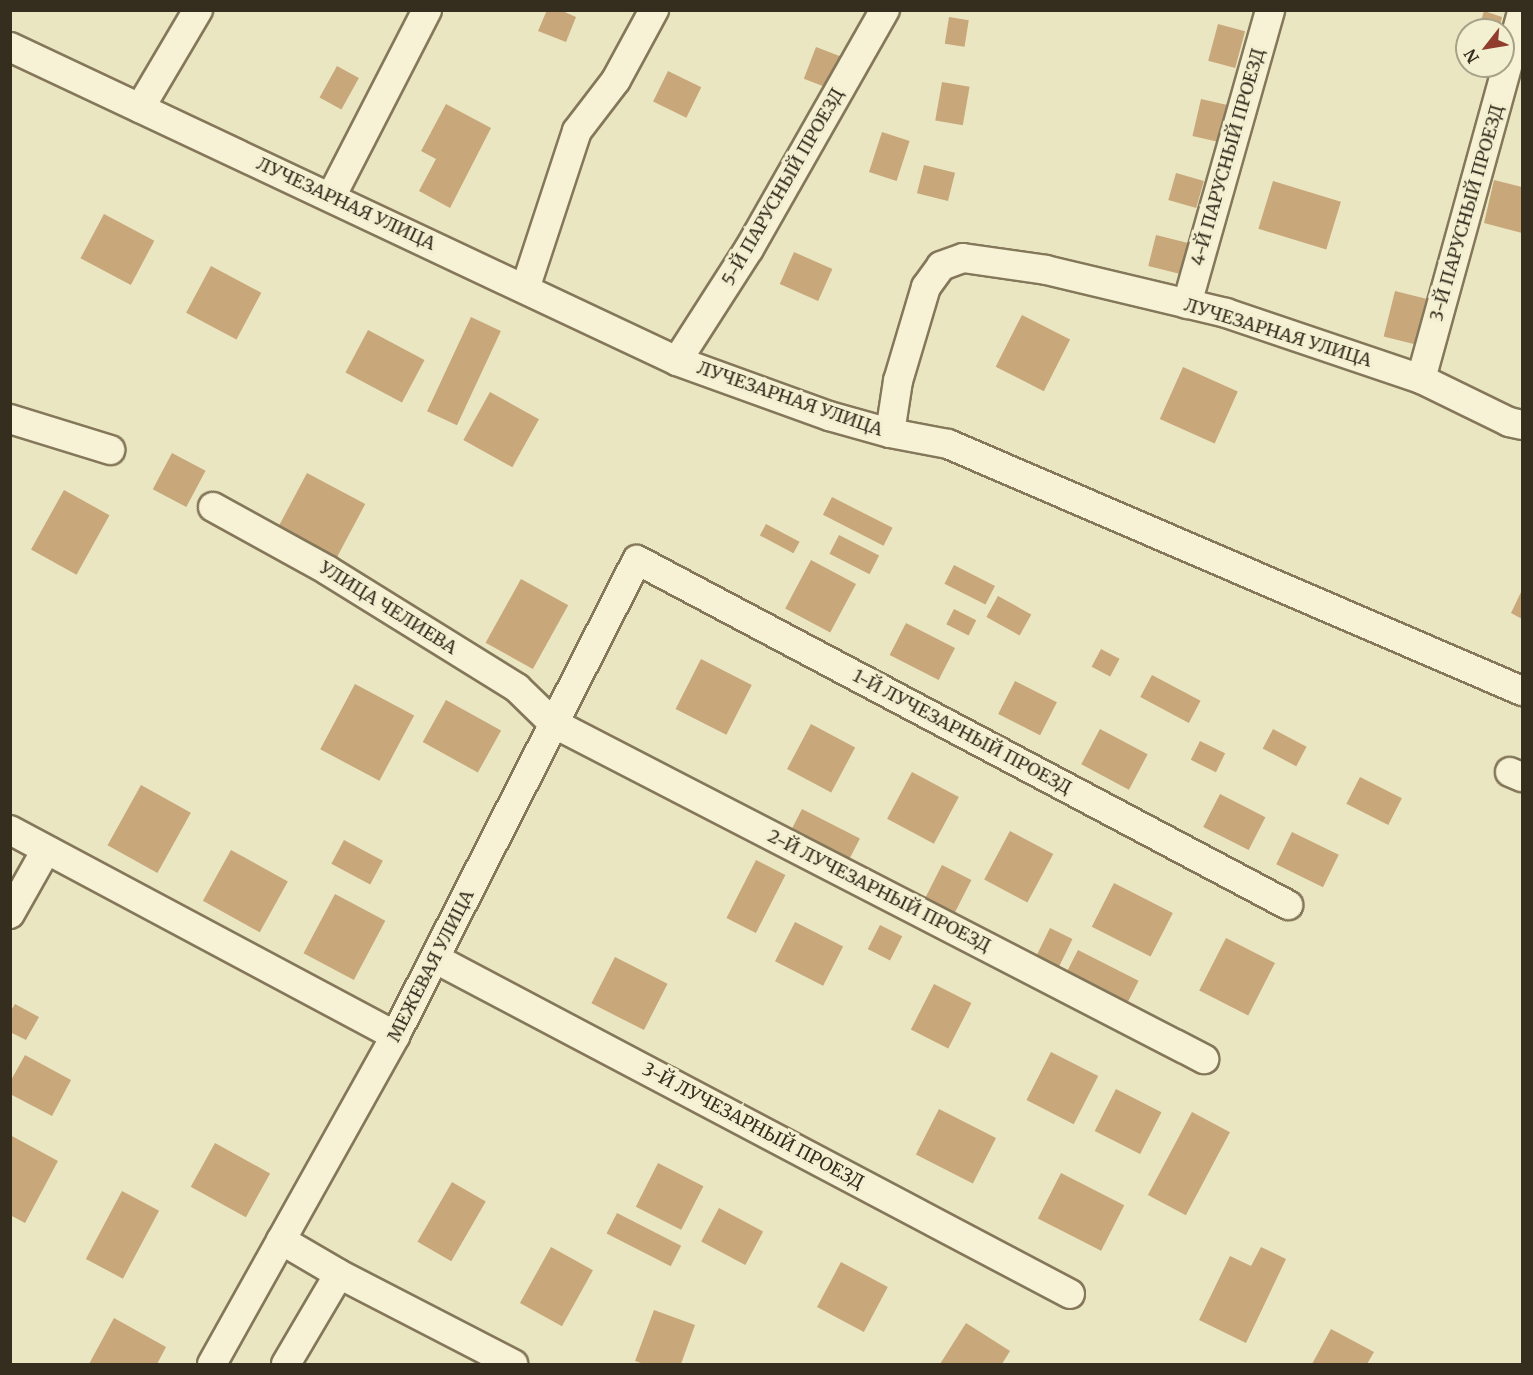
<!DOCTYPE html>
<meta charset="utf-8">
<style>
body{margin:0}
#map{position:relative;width:1533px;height:1375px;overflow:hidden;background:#ebe6c2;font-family:Merriweather,serif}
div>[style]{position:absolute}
.building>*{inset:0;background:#c8a77a;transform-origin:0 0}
.roads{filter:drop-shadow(2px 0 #84775a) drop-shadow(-2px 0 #84775a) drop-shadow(0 2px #84775a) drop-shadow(0 -2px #84775a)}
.minor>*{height:28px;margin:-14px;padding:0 14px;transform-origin:14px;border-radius:14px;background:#f7f2d5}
span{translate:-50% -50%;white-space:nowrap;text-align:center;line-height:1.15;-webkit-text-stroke:6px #f3efd1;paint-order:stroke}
.street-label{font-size:18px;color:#352d1e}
.frame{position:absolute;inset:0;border:12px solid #352d1e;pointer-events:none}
.north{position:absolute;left:1455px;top:18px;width:60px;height:60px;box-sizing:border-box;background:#f3efd1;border:2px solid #a7a189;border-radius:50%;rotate:239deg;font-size:16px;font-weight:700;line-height:24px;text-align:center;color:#352d1e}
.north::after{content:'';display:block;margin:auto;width:21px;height:27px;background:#903d2e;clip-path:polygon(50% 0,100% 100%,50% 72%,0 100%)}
</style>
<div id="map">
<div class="building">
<div style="clip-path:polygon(547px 10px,560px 10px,576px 17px,566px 42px,538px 31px)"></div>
<div style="clip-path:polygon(1484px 11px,1502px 17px,1499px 30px,1478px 30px)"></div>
<div style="left:949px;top:17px;width:20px;height:27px;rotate:9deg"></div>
<div style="left:1218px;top:24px;width:28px;height:38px;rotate:15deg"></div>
<div style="left:816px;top:47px;width:28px;height:34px;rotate:21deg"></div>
<div style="left:337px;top:66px;width:25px;height:36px;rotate:29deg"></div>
<div style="left:668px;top:71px;width:37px;height:34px;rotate:26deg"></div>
<div style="left:942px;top:82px;width:28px;height:39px;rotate:10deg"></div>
<div style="left:1201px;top:99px;width:27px;height:38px;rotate:13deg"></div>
<div style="clip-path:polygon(446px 104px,491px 128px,450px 208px,419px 191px,436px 159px,421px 151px)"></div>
<div style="left:882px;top:132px;width:29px;height:42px;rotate:18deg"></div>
<div style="left:924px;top:165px;width:32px;height:29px;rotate:14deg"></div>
<div style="left:1176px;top:173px;width:29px;height:28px;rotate:16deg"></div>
<div style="clip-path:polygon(1494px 180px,1522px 187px,1522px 233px,1484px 223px)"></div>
<div style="left:1273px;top:181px;width:71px;height:50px;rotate:17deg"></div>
<div style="left:104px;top:214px;width:57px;height:50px;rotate:28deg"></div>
<div style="left:1156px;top:235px;width:34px;height:32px;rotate:14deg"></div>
<div style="left:794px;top:252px;width:42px;height:35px;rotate:24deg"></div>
<div style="left:211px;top:266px;width:57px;height:53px;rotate:28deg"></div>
<div style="left:1395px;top:291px;width:32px;height:47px;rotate:14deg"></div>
<div style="left:1022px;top:315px;width:54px;height:58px;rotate:27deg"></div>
<div style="left:471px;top:317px;width:33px;height:104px;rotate:25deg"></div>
<div style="left:368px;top:330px;width:64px;height:48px;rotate:28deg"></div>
<div style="left:1183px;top:367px;width:60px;height:57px;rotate:24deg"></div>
<div style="left:490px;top:392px;width:56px;height:55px;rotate:29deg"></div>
<div style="left:172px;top:453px;width:38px;height:41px;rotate:28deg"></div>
<div style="left:307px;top:473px;width:66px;height:66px;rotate:28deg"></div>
<div style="left:64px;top:490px;width:52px;height:68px;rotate:29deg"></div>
<div style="left:832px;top:497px;width:68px;height:20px;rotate:27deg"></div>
<div style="left:766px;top:524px;width:38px;height:13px;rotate:28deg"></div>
<div style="left:839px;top:535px;width:45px;height:21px;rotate:27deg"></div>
<div style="left:811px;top:560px;width:51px;height:55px;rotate:28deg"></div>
<div style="left:954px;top:565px;width:46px;height:21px;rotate:27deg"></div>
<div style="left:521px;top:579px;width:54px;height:73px;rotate:29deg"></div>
<div style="clip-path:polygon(1522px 590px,1522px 619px,1511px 613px)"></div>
<div style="left:998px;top:596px;width:38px;height:24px;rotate:29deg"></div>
<div style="left:954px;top:609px;width:25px;height:17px;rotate:27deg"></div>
<div style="left:906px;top:623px;width:55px;height:36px;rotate:27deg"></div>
<div style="left:1101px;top:649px;width:21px;height:20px;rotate:28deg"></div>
<div style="left:701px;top:659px;width:57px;height:56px;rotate:27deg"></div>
<div style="left:1152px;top:675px;width:55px;height:25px;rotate:28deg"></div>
<div style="left:1015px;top:681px;width:47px;height:37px;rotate:27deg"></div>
<div style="left:355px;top:684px;width:67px;height:74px;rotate:28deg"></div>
<div style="left:446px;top:700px;width:63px;height:48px;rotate:29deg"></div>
<div style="left:811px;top:724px;width:50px;height:51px;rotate:28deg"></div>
<div style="left:1100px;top:729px;width:54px;height:40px;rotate:28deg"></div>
<div style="left:1273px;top:729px;width:38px;height:22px;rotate:28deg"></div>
<div style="left:1200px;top:741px;width:28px;height:21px;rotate:26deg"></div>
<div style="left:912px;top:772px;width:53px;height:53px;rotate:28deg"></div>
<div style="left:1360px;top:777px;width:47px;height:30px;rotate:27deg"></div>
<div style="left:141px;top:785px;width:57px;height:69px;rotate:29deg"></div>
<div style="left:1220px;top:794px;width:51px;height:37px;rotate:27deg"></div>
<div style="left:802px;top:809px;width:65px;height:29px;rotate:27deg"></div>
<div style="left:1010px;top:831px;width:49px;height:55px;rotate:28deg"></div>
<div style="left:1292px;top:832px;width:52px;height:36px;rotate:26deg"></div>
<div style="left:344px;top:840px;width:44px;height:27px;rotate:28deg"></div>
<div style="left:231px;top:850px;width:65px;height:58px;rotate:29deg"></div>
<div style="left:756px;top:860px;width:33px;height:65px;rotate:27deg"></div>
<div style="left:942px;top:865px;width:33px;height:42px;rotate:27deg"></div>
<div style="left:1114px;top:883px;width:66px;height:49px;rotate:27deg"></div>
<div style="left:335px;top:894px;width:57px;height:67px;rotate:28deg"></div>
<div style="left:795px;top:922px;width:54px;height:44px;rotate:27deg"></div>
<div style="left:880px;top:925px;width:25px;height:27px;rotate:27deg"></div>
<div style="left:1050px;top:928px;width:25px;height:40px;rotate:26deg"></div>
<div style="left:1226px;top:938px;width:55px;height:59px;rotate:27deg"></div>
<div style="left:1078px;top:950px;width:68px;height:31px;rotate:27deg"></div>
<div style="left:615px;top:957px;width:59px;height:52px;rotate:27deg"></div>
<div style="left:934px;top:984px;width:42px;height:51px;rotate:27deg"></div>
<div style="clip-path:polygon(15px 1004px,39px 1017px,26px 1040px,10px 1032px,10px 1012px)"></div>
<div style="left:1051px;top:1052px;width:53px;height:54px;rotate:27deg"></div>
<div style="clip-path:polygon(25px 1055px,71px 1080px,52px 1116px,10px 1094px,10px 1082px)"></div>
<div style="left:1116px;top:1089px;width:51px;height:47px;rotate:27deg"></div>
<div style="left:939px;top:1109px;width:64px;height:51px;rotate:27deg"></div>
<div style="left:1192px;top:1112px;width:43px;height:94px;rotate:28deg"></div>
<div style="clip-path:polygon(10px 1135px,58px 1161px,25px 1223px,10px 1215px)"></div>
<div style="left:215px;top:1143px;width:63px;height:50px;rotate:29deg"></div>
<div style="left:658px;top:1163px;width:51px;height:49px;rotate:27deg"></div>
<div style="left:1061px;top:1173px;width:71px;height:51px;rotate:27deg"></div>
<div style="left:452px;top:1182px;width:39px;height:69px;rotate:30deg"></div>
<div style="left:122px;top:1191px;width:42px;height:77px;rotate:28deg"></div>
<div style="left:719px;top:1208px;width:50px;height:38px;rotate:28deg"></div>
<div style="left:617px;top:1213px;width:72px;height:23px;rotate:27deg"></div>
<div style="left:551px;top:1247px;width:48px;height:64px;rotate:29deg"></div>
<div style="clip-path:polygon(1261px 1247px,1286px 1259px,1246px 1343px,1199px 1320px,1230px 1256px,1251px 1266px)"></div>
<div style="left:841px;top:1262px;width:53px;height:51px;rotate:28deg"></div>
<div style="clip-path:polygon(654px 1310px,695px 1325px,681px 1364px,644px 1364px,635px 1361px)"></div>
<div style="clip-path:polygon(114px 1318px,166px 1347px,157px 1364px,89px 1364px)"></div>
<div style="clip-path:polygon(966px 1323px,1010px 1351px,1002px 1364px,940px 1364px)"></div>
<div style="clip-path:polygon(1331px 1329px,1374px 1352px,1367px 1364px,1312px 1364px)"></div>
</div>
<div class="roads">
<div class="minor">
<div style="left:10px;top:47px;width:737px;rotate:25.21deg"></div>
<div style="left:677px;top:361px;width:162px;rotate:19.9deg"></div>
<div style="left:829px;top:416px;width:63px;rotate:15.6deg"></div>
<div style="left:890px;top:433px;width:53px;rotate:-81.3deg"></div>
<div style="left:898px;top:381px;width:98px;rotate:-73.4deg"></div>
<div style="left:926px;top:287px;width:26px;rotate:-54deg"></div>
<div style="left:941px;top:266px;width:23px;rotate:-20deg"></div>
<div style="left:963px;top:258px;width:84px;rotate:8.2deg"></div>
<div style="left:1046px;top:270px;width:185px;rotate:13.4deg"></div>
<div style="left:1226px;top:313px;width:206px;rotate:18.7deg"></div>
<div style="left:1421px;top:379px;width:98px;rotate:26deg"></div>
<div style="left:1509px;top:422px;width:13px;rotate:13deg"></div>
<div style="left:140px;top:108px;width:114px;rotate:-59.4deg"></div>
<div style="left:331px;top:197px;width:210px;rotate:-62.8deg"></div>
<div style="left:525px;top:289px;width:166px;rotate:-71.8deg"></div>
<div style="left:577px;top:131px;width:64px;rotate:-52.6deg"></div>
<div style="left:616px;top:80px;width:80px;rotate:-61.5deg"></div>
<div style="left:1187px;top:304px;width:305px;rotate:-74.2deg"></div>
<div style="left:677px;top:361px;width:133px;rotate:-57.3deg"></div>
<div style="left:749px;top:249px;width:275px;rotate:-60.4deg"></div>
<div style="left:1421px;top:379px;width:381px;rotate:-74.6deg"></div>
<div style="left:10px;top:419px;width:105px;rotate:17.2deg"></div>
<div style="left:890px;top:433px;width:59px;rotate:10.7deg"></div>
<div style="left:948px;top:444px;width:625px;rotate:23.28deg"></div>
<div style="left:213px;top:507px;width:130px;rotate:28.9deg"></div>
<div style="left:327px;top:570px;width:224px;rotate:31.8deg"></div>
<div style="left:517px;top:688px;width:50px;rotate:44.2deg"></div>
<div style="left:553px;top:723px;width:733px;rotate:27.3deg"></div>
<div style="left:1510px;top:772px;width:13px;rotate:23deg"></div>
<div style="left:10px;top:830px;width:437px;rotate:28.1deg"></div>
<div style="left:10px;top:914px;width:73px;rotate:-60.6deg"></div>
<div style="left:436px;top:959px;width:717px;rotate:27.85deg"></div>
<div style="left:281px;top:1240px;width:67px;rotate:30.4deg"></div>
<div style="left:212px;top:1364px;width:376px;rotate:-60.8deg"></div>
<div style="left:395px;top:1036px;width:534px;rotate:-63.05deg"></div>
<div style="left:637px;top:560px;width:737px;rotate:27.92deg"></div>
<div style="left:286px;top:1364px;width:104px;rotate:-59.5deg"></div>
<div style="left:339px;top:1274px;width:196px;rotate:27.3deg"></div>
</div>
</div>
<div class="street-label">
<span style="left:1228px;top:157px;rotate:-74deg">4-Й ПАРУСНЫЙ ПРОЕЗД</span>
<span style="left:783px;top:187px;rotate:-60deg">5-Й ПАРУСНЫЙ ПРОЕЗД</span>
<span style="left:346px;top:204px;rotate:25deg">ЛУЧЕЗАРНАЯ УЛИЦА</span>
<span style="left:1467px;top:213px;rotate:-74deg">3-Й ПАРУСНЫЙ ПРОЕЗД</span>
<span style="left:1278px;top:333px;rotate:17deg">ЛУЧЕЗАРНАЯ УЛИЦА</span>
<span style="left:790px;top:399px;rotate:19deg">ЛУЧЕЗАРНАЯ УЛИЦА</span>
<span style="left:388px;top:608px;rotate:32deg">УЛИЦА ЧЕЛИЕВА</span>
<span style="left:962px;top:732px;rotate:28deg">1-Й ЛУЧЕЗАРНЫЙ ПРОЕЗД</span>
<span style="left:879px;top:891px;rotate:27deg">2-Й ЛУЧЕЗАРНЫЙ ПРОЕЗД</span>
<span style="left:431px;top:966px;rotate:-63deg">МЕЖЕВАЯ УЛИЦА</span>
<span style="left:753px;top:1126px;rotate:28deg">3-Й ЛУЧЕЗАРНЫЙ ПРОЕЗД</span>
</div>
<div class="frame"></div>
<div class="north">N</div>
</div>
